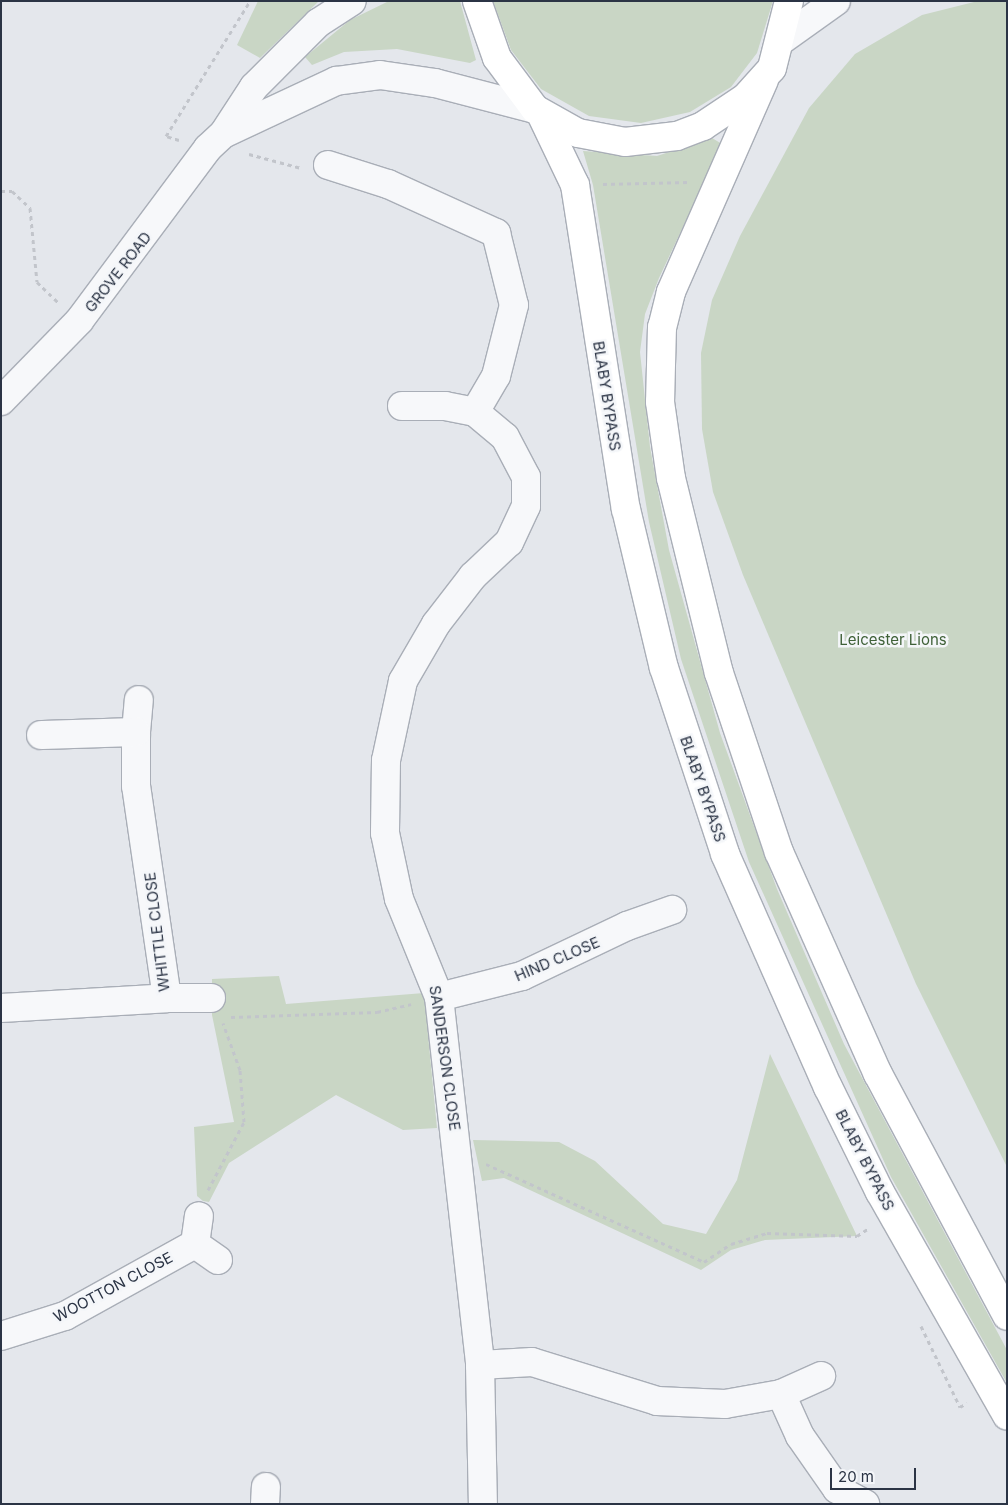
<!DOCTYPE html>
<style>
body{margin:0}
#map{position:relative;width:1008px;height:1505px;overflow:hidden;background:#e4e7ec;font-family:Inter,sans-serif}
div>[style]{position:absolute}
.green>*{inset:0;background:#c9d6c5}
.path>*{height:3px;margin-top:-1.5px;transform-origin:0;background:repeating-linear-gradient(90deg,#c2c5cb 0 4px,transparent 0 8px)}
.roads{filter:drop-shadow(1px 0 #a9aeb7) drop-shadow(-1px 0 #a9aeb7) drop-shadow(0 1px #a9aeb7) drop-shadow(0 -1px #a9aeb7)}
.minor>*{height:28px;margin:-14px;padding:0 14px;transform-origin:14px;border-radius:14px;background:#f7f8fa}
.major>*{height:28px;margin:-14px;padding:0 14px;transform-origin:14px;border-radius:14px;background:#fff}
span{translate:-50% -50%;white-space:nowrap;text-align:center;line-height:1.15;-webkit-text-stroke:5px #f4f6f9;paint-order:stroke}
.street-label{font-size:15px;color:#2b3445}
.park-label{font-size:15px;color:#3f6138}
.frame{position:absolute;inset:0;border:2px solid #2b3445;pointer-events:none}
.scale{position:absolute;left:830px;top:1468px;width:86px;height:22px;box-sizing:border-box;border:2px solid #2b3445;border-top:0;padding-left:6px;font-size:15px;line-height:18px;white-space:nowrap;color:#2b3445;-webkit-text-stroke:4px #f4f6f9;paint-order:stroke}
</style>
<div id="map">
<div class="green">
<div style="clip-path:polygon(258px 1px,319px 1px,260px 58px,237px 45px)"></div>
<div style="clip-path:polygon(389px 1px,460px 1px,476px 60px,470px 63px,397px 49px,344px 52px,312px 65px,305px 57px,350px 20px)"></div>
<div style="clip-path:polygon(493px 1px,773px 1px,757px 53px,731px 87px,690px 112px,641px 123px,589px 116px,541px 89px,511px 50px)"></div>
<div style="clip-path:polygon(978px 1px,1007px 1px,1007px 1167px,916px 984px,743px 575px,713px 492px,702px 429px,701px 353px,712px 300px,740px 236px,809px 108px,855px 54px,922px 15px)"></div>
<div style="clip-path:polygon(712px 138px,722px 144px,659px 278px,645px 314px,640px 352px,650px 447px,669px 550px,720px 733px,777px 889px,844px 1044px,1007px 1350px,1007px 1383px,891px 1177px,749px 862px,681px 659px,649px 522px,593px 185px,583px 151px,657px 156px)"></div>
<div style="clip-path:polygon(279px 976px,286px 1004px,424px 993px,437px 1128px,403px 1130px,336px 1095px,229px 1163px,209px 1202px,203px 1201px,197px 1196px,194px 1127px,234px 1122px,212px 1015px,212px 979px)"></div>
<div style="clip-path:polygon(770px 1054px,857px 1236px,765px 1240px,731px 1250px,701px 1270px,504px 1178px,482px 1181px,473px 1140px,559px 1142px,595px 1161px,663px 1224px,706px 1234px,737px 1180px)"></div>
</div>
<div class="path">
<div style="left:179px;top:140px;width:14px;rotate:-163deg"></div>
<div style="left:166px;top:136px;width:159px;rotate:-58.1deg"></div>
<div style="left:249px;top:154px;width:54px;rotate:15.1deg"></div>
<div style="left:603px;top:184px;width:86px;rotate:-1.3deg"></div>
<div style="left:1px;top:191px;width:11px"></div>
<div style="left:12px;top:191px;width:25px;rotate:43deg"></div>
<div style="left:30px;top:208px;width:74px;rotate:84.6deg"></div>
<div style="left:37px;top:282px;width:29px;rotate:44deg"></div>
<div style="left:231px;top:1017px;width:146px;rotate:-2deg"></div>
<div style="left:377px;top:1012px;width:35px;rotate:-13deg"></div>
<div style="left:486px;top:1164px;width:239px;rotate:24.2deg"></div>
<div style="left:704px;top:1262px;width:32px;rotate:-34deg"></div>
<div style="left:731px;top:1244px;width:38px;rotate:-17deg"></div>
<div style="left:767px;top:1233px;width:90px;rotate:1.9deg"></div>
<div style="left:857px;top:1236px;width:14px;rotate:-34deg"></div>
<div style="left:208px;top:1190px;width:77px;rotate:-62.1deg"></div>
<div style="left:244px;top:1122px;width:52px;rotate:-94.4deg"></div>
<div style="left:240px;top:1070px;width:50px;rotate:-109.9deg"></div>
<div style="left:921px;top:1326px;width:90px;rotate:64.3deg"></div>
<div style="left:960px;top:1407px;width:8px;rotate:-30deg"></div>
</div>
<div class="roads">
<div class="minor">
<div style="left:783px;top:39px;width:65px;rotate:-35.6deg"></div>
<div style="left:225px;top:133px;width:123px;rotate:-25.1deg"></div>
<div style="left:336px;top:81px;width:44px;rotate:-7.8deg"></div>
<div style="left:380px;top:75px;width:56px;rotate:8.3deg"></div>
<div style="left:435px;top:83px;width:103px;rotate:14.6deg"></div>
<div style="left:328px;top:165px;width:63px;rotate:17.6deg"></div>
<div style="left:388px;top:184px;width:119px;rotate:24.4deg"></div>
<div style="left:496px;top:233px;width:74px;rotate:76deg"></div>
<div style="left:514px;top:305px;width:73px;rotate:104.2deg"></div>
<div style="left:496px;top:376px;width:42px;rotate:120.3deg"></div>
<div style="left:475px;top:412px;width:39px;rotate:40deg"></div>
<div style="left:505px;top:437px;width:45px;rotate:62.3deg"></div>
<div style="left:526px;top:477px;width:29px;rotate:90deg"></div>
<div style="left:526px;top:506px;width:40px;rotate:115deg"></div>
<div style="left:509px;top:542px;width:50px;rotate:136.6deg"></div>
<div style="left:473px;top:576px;width:61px;rotate:127.6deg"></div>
<div style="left:436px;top:624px;width:66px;rotate:120.1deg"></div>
<div style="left:403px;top:681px;width:81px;rotate:102.1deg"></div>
<div style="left:386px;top:760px;width:73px;rotate:90.8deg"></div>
<div style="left:385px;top:833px;width:67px;rotate:78deg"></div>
<div style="left:399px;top:899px;width:106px;rotate:67.8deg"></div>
<div style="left:439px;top:997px;width:370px;rotate:83.6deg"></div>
<div style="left:480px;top:1365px;width:139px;rotate:88.8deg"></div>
<div style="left:1px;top:401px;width:112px;rotate:-45.7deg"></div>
<div style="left:79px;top:321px;width:216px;rotate:-53.3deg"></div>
<div style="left:208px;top:148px;width:22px;rotate:-43deg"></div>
<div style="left:224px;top:133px;width:55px;rotate:-56.9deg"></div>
<div style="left:254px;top:87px;width:91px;rotate:-45deg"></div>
<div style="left:318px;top:23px;width:40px;rotate:-32.9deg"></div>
<div style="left:402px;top:406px;width:43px"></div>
<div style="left:445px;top:406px;width:31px;rotate:11deg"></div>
<div style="left:136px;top:732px;width:32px;rotate:-85deg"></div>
<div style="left:439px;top:997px;width:86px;rotate:-14.2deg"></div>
<div style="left:522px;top:976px;width:116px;rotate:-25.5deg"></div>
<div style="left:627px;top:926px;width:48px;rotate:-19.6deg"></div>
<div style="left:167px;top:998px;width:44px"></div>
<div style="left:1px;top:1008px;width:166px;rotate:-3.4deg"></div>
<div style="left:167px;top:998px;width:214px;rotate:-98.3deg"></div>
<div style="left:136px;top:786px;width:54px;rotate:-90deg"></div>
<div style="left:136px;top:732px;width:95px;rotate:178.2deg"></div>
<div style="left:195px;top:1244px;width:28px;rotate:35deg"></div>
<div style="left:195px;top:1244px;width:28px;rotate:-82deg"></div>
<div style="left:1px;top:1336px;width:67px;rotate:-17.4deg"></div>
<div style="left:65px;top:1316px;width:149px;rotate:-29deg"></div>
<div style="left:480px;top:1365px;width:52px;rotate:-3.3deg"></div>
<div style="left:532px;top:1362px;width:131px;rotate:17.3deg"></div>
<div style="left:657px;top:1401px;width:68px;rotate:2.5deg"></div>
<div style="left:725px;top:1404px;width:57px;rotate:-10.1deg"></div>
<div style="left:781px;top:1394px;width:46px;rotate:65.7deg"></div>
<div style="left:800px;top:1436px;width:65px;rotate:55.1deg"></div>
<div style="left:837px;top:1489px;width:32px;rotate:28deg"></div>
<div style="left:781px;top:1394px;width:44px;rotate:-24.2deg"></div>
<div style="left:265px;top:1504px;width:17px;rotate:-87deg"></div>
</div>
<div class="major">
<div style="left:477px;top:1px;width:60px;rotate:70.7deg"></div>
<div style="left:497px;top:58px;width:64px;rotate:53.3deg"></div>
<div style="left:535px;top:109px;width:49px;rotate:29.2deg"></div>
<div style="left:578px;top:133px;width:48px;rotate:10.8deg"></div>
<div style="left:625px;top:142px;width:52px;rotate:-6.6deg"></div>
<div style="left:677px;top:136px;width:28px;rotate:-21deg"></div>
<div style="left:703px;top:126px;width:50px;rotate:-33.7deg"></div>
<div style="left:745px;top:98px;width:40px;rotate:-48deg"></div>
<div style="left:772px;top:68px;width:69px;rotate:-75.8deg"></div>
<div style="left:764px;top:80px;width:232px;rotate:113.7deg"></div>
<div style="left:671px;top:292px;width:36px;rotate:104deg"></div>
<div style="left:662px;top:327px;width:75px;rotate:91.5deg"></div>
<div style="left:660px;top:402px;width:77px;rotate:81.8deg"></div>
<div style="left:671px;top:478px;width:201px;rotate:76.2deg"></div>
<div style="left:719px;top:673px;width:189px;rotate:71.5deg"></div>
<div style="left:779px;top:852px;width:243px;rotate:66deg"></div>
<div style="left:878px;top:1074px;width:274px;rotate:61.9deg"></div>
<div style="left:541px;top:114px;width:79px;rotate:64.4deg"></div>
<div style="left:575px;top:185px;width:328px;rotate:81.1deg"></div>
<div style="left:626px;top:509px;width:163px;rotate:76.6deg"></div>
<div style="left:664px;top:668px;width:196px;rotate:71.8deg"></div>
<div style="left:725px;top:854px;width:255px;rotate:66.2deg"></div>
<div style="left:828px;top:1087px;width:117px;rotate:63.7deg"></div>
<div style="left:880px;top:1192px;width:257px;rotate:60.4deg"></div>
</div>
</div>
<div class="street-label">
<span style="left:118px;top:272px;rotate:-52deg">GROVE ROAD</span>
<span style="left:607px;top:396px;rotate:81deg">BLABY BYPASS</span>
<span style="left:703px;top:789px;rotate:71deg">BLABY BYPASS</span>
<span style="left:157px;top:932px;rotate:-97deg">WHITTLE CLOSE</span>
<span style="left:557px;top:959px;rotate:-23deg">HIND CLOSE</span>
<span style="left:445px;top:1058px;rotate:82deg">SANDERSON CLOSE</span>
<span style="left:865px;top:1160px;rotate:63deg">BLABY BYPASS</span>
<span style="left:113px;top:1287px;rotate:-28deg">WOOTTON CLOSE</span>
</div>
<div class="park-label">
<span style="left:893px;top:640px">Leicester Lions</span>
</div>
<div class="frame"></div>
<div class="scale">20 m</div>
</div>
